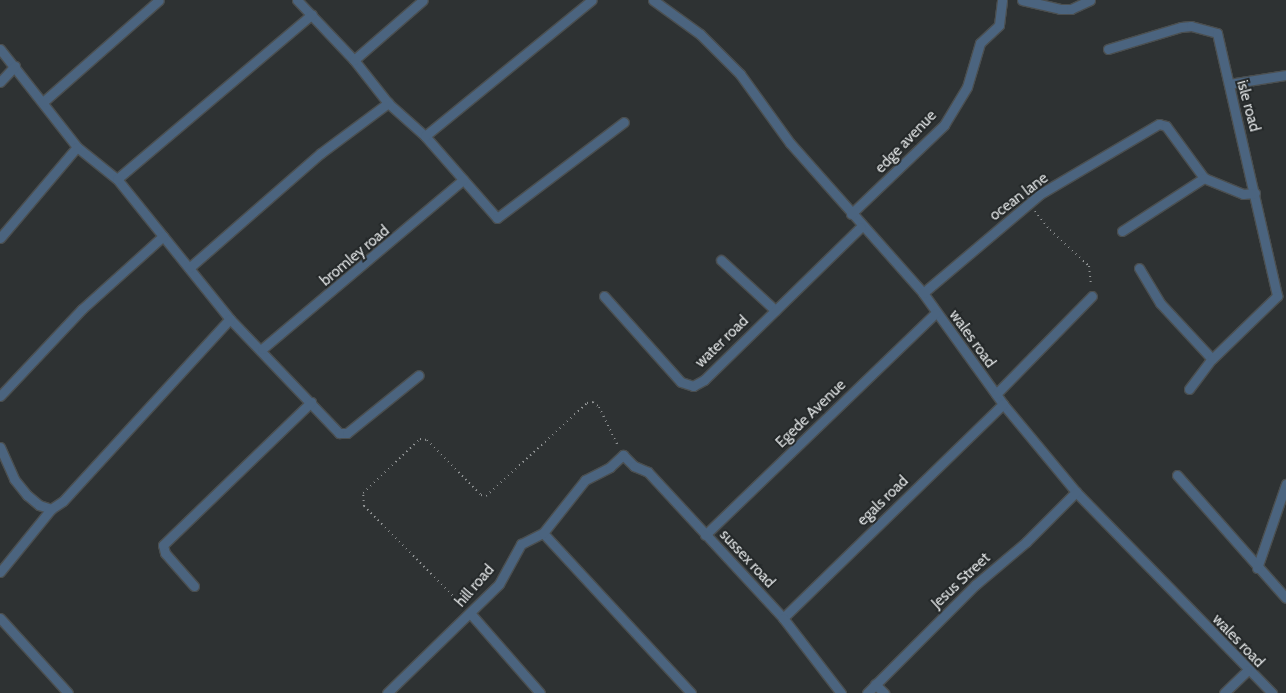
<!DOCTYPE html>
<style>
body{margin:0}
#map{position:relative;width:1286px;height:693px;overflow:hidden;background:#2e3233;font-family:Cabin,sans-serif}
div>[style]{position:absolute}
.path>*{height:2px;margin-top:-1px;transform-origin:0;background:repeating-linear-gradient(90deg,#909394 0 1px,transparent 0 5px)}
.roads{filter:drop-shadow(1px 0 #4b4f50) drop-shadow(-1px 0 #4b4f50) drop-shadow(0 1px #4b4f50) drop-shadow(0 -1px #4b4f50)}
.minor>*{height:9px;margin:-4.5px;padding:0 4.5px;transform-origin:4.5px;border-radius:4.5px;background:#4b647f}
span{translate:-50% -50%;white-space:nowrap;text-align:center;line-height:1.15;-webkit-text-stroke:4px #242829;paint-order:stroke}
.street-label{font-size:15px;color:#e2e5e6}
</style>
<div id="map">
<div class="path">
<div style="left:1035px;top:211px;width:24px;rotate:52deg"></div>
<div style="left:1050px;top:230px;width:53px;rotate:42.7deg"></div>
<div style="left:1089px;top:266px;width:20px;rotate:84deg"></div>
<div style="left:463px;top:606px;width:141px;rotate:-134.7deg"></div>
<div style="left:364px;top:506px;width:13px;rotate:-94deg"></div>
<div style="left:363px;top:493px;width:79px;rotate:-43.5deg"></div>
<div style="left:420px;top:439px;width:7px;rotate:8deg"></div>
<div style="left:427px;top:440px;width:77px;rotate:45.5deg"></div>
<div style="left:481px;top:495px;width:5px;rotate:11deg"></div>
<div style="left:486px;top:496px;width:137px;rotate:-42.6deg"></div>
<div style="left:587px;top:403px;width:6px;rotate:-9deg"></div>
<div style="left:593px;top:402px;width:8px;rotate:40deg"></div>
<div style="left:599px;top:407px;width:43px;rotate:64deg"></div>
</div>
<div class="roads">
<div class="minor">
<div style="left:297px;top:0;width:83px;rotate:46.5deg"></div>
<div style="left:354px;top:60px;width:55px;rotate:51.7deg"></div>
<div style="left:388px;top:103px;width:50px;rotate:41.7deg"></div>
<div style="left:425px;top:136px;width:109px;rotate:48.7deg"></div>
<div style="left:497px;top:218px;width:159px;rotate:-37.1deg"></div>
<div style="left:653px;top:0;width:58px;rotate:35.9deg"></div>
<div style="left:700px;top:34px;width:57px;rotate:45deg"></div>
<div style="left:740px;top:74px;width:85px;rotate:54.1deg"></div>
<div style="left:790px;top:143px;width:200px;rotate:48.4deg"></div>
<div style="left:923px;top:293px;width:137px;rotate:54.2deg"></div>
<div style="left:1003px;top:404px;width:114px;rotate:50.3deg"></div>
<div style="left:1076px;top:492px;width:281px;rotate:45.7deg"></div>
<div style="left:1022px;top:0;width:39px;rotate:13deg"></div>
<div style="left:1060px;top:9px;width:11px"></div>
<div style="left:1071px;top:9px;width:21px;rotate:-25deg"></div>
<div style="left:0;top:49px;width:125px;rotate:51.8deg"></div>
<div style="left:77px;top:147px;width:51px;rotate:38.7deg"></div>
<div style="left:117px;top:179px;width:180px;rotate:51.1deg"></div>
<div style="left:230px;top:319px;width:158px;rotate:46.3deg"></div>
<div style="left:339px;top:433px;width:8px"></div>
<div style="left:347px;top:433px;width:92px;rotate:-38.9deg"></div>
<div style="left:1108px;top:49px;width:76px;rotate:-16.8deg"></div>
<div style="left:1181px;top:27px;width:10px;rotate:-6deg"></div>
<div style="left:1191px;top:26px;width:27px;rotate:15deg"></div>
<div style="left:1217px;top:33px;width:270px;rotate:77.1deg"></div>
<div style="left:354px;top:60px;width:91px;rotate:-41deg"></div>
<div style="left:0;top:82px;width:22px;rotate:-47deg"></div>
<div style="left:1229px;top:84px;width:58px;rotate:-9deg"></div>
<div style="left:43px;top:102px;width:154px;rotate:-41.3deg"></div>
<div style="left:425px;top:136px;width:215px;rotate:-39.2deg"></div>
<div style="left:117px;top:179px;width:255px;rotate:-40.2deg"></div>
<div style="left:851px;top:214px;width:129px;rotate:-43.7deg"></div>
<div style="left:944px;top:125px;width:44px;rotate:-58.8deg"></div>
<div style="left:967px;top:87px;width:46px;rotate:-73.5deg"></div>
<div style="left:980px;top:43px;width:26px;rotate:-43deg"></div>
<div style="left:999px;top:25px;width:25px;rotate:-83deg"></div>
<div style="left:1122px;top:231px;width:98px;rotate:-32.9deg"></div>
<div style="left:0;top:238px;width:119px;rotate:-49.8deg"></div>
<div style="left:721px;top:260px;width:74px;rotate:42.8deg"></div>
<div style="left:189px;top:268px;width:175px;rotate:-41.1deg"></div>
<div style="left:321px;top:153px;width:84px;rotate:-36.7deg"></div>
<div style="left:1139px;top:268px;width:41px;rotate:59deg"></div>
<div style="left:1160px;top:303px;width:76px;rotate:47.1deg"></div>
<div style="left:923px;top:293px;width:153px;rotate:-40.2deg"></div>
<div style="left:1040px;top:194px;width:138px;rotate:-30.5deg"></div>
<div style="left:1159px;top:124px;width:7px;rotate:16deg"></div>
<div style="left:1166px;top:126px;width:64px;rotate:53.8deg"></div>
<div style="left:1204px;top:178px;width:42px;rotate:22.3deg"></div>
<div style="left:1243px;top:194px;width:12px;rotate:-5deg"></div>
<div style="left:604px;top:296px;width:115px;rotate:48.2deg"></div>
<div style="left:681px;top:382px;width:13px;rotate:18deg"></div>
<div style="left:693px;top:386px;width:13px;rotate:-29deg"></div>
<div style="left:704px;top:380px;width:219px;rotate:-44.3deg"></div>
<div style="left:262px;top:349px;width:263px;rotate:-40.1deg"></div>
<div style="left:1189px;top:389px;width:38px;rotate:-53deg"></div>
<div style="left:1212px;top:359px;width:91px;rotate:-44.1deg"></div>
<div style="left:996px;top:394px;width:137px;rotate:-45.6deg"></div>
<div style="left:0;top:396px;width:120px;rotate:-46.7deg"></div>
<div style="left:82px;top:309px;width:109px;rotate:-42deg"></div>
<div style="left:0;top:447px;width:35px;rotate:66deg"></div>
<div style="left:14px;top:479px;width:21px;rotate:51deg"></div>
<div style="left:27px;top:495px;width:16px;rotate:40deg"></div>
<div style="left:39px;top:505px;width:13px;rotate:18deg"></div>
<div style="left:51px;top:509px;width:14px;rotate:-34deg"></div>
<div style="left:63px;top:501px;width:247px;rotate:-47.5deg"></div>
<div style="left:1177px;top:475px;width:164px;rotate:48.5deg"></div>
<div style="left:543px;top:533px;width:218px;rotate:47.2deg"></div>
<div style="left:705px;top:535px;width:320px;rotate:-43.9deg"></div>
<div style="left:1257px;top:568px;width:89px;rotate:-71deg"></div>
<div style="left:0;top:572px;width:81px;rotate:-51deg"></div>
<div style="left:194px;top:586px;width:44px;rotate:-131.3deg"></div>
<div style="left:165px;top:553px;width:8px;rotate:-104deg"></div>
<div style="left:163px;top:545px;width:206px;rotate:-44deg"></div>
<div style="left:470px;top:613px;width:106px;rotate:48.8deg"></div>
<div style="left:0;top:618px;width:101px;rotate:47.8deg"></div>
<div style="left:783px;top:618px;width:307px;rotate:-44.2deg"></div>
<div style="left:875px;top:684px;width:13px;rotate:45deg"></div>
<div style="left:387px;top:693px;width:156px;rotate:-44.2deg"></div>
<div style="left:499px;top:584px;width:46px;rotate:-61.2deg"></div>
<div style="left:521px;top:544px;width:25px;rotate:-27deg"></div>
<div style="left:543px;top:533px;width:68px;rotate:-51.6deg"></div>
<div style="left:585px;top:480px;width:28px;rotate:-27deg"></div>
<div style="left:610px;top:467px;width:18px;rotate:-43deg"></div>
<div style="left:623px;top:455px;width:16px;rotate:45deg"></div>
<div style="left:634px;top:466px;width:15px;rotate:23deg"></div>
<div style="left:648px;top:472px;width:199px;rotate:47.2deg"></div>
<div style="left:783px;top:618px;width:95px;rotate:52.3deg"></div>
<div style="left:867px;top:693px;width:153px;rotate:-45deg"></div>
<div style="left:975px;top:585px;width:67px;rotate:-40.1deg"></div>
<div style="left:1026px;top:542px;width:71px;rotate:-45deg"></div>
<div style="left:1224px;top:693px;width:32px;rotate:-44deg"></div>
</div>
</div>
<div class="street-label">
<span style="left:1248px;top:106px;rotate:75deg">isle road</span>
<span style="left:906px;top:142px;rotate:-46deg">edge avenue</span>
<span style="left:1019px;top:197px;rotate:-37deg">ocean lane</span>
<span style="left:355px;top:256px;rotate:-40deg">bromley road</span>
<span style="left:972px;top:339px;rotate:54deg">wales road</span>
<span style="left:722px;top:342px;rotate:-44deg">water road</span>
<span style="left:811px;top:414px;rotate:-44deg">Egede Avenue</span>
<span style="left:883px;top:501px;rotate:-44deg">egals road</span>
<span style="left:747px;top:559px;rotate:47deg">sussex road</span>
<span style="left:961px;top:581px;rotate:-43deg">Jesus Street</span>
<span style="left:475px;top:586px;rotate:-49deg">hill road</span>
<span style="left:1238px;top:641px;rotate:46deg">wales road</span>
</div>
</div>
